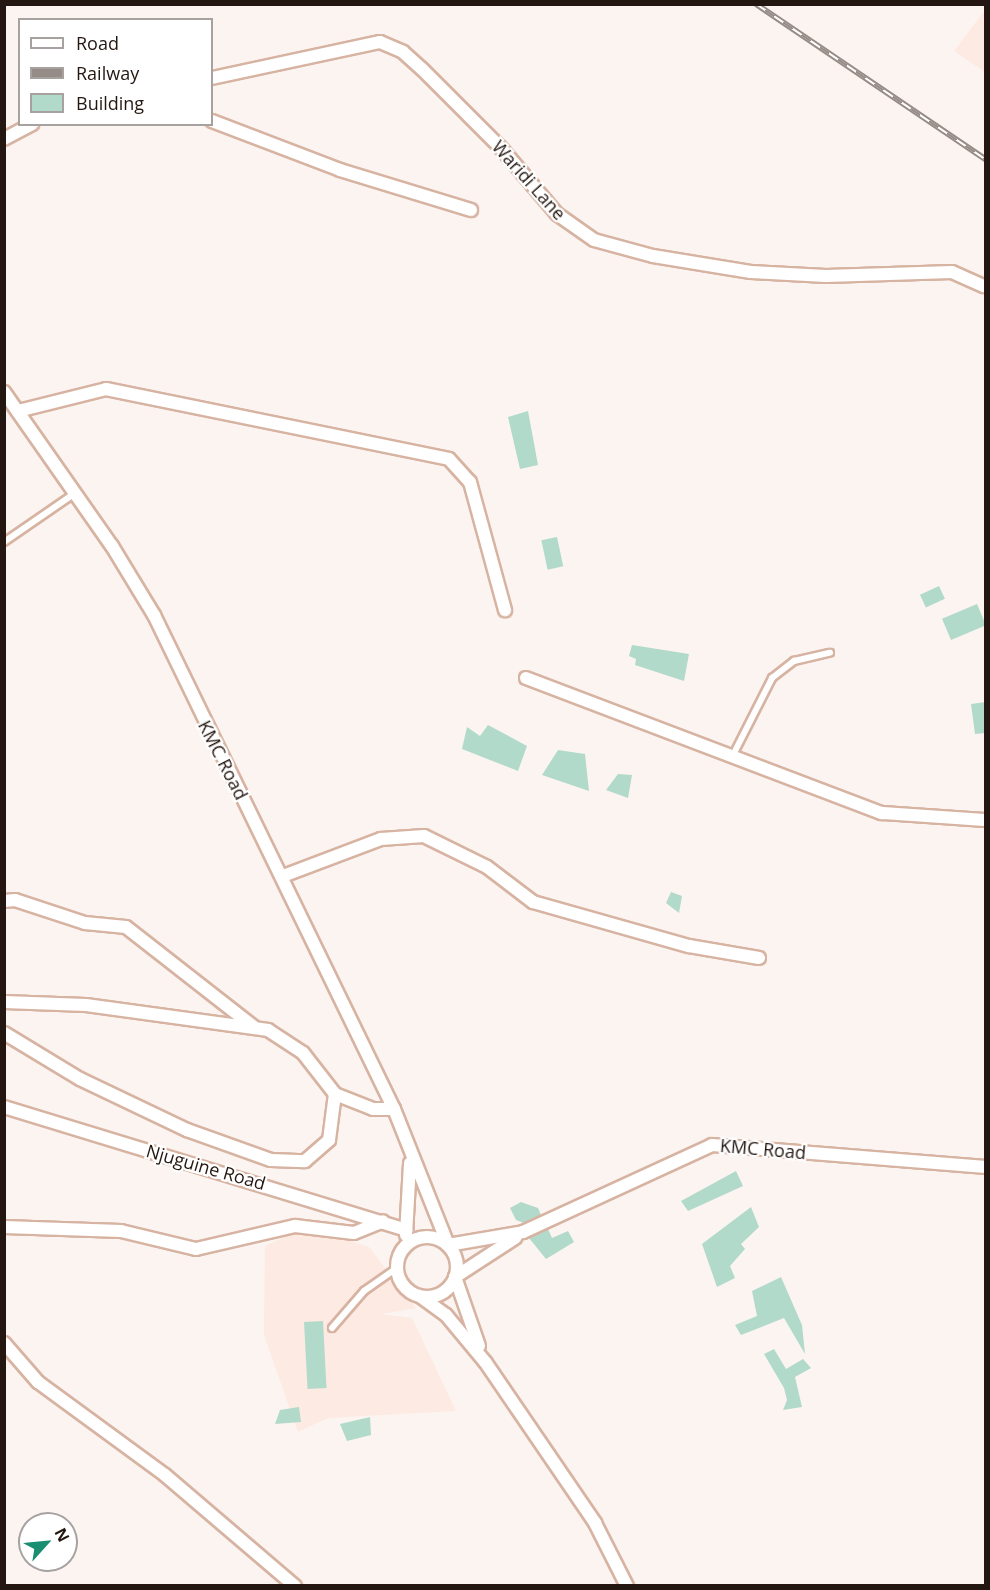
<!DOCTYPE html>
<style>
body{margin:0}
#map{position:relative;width:990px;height:1590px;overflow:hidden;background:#fcf4f1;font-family:"Open Sans",sans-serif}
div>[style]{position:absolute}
.built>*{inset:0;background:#fdeae2}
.building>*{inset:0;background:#b1dacb;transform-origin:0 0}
.roads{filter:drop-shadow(2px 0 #d7b3a2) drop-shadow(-2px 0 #d7b3a2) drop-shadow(0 2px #d7b3a2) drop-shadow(0 -2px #d7b3a2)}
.lane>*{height:6px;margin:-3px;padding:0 3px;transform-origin:3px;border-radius:3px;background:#fff}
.street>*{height:12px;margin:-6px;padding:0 6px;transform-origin:6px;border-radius:6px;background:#fff}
.street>.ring{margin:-6px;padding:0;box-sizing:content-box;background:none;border:12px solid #fff;border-radius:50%}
.rail>*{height:6px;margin-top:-3px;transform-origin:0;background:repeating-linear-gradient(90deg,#fff 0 11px,#968c87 0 22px);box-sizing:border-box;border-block:2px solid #968c87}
span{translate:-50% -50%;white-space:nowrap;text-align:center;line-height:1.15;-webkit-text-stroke:4.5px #fff;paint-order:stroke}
.street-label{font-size:18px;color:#241711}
.frame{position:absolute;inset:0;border:6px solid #241711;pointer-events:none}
.legend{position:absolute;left:18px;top:18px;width:195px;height:108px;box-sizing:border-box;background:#fff;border:2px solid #a7a2a0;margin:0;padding:8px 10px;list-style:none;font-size:18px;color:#241711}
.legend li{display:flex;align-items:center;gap:12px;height:30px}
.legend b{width:30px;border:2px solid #a7a2a0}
.north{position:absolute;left:18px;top:1512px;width:60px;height:60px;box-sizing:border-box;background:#fff;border:2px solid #a7a2a0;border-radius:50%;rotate:63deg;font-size:16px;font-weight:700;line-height:24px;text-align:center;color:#241711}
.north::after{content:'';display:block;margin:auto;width:21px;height:27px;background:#198e71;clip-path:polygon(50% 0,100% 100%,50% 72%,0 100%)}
</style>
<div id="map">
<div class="built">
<div style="clip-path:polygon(985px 10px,985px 72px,954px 51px)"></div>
<div style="clip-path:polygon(306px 1227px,369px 1247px,416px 1308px,381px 1314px,412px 1318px,456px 1411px,328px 1418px,298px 1432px,264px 1335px,265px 1246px)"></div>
</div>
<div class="building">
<div style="clip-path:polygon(528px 411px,538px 465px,520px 469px,508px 417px)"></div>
<div style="left:557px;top:537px;width:30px;height:16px;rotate:78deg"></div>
<div style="left:939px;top:586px;width:14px;height:21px;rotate:65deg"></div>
<div style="left:977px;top:604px;width:23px;height:38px;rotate:67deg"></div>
<div style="clip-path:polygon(632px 645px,689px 654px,684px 681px,635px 665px,636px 659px,629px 656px)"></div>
<div style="clip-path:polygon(986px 702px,986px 733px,975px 734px,971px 704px)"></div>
<div style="clip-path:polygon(488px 725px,527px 746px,518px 771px,462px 749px,467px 727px,480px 736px)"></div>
<div style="clip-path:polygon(558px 750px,585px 754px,589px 791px,542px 775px)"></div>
<div style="clip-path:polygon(618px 774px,632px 775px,628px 798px,606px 790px)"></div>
<div style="clip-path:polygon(671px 892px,682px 896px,679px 913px,666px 903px)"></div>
<div style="clip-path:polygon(736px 1171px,743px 1186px,688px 1211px,681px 1201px)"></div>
<div style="clip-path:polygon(521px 1202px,538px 1208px,541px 1215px,524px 1223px,516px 1220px,510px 1208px)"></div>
<div style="clip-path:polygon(751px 1207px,759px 1227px,741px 1244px,745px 1249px,730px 1266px,735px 1278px,717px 1287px,702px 1244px)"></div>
<div style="clip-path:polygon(548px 1229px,552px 1238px,568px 1231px,574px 1242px,546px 1259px,529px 1238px)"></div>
<div style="clip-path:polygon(781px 1277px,802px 1325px,805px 1354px,784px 1318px,741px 1335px,735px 1325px,757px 1316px,752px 1291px)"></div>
<div style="left:323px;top:1321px;width:67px;height:19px;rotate:87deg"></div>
<div style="clip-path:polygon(774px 1349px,786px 1369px,803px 1359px,811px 1368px,795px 1377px,802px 1407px,783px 1410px,787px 1400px,784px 1388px,764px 1354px)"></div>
<div style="clip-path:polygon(299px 1407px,301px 1422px,275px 1424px,280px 1410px)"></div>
<div style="clip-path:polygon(370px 1417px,371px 1435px,347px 1441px,340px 1424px)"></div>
</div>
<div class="roads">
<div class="lane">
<div style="left:4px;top:542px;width:86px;rotate:-34.6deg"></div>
<div style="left:732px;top:757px;width:89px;rotate:-63.1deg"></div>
<div style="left:772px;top:678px;width:28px;rotate:-38deg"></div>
<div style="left:794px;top:661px;width:37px;rotate:-13deg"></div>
<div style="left:332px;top:1328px;width:49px;rotate:-49.1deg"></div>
<div style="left:364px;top:1291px;width:39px;rotate:-35deg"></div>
</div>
<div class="street">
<div style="left:212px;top:78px;width:172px;rotate:-12.1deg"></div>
<div style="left:380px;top:42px;width:25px;rotate:23deg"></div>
<div style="left:403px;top:52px;width:25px;rotate:42deg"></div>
<div style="left:422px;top:69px;width:112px;rotate:45deg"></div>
<div style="left:501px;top:148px;width:87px;rotate:49.7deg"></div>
<div style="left:557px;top:214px;width:45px;rotate:35.1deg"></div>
<div style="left:594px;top:240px;width:61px;rotate:15.2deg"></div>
<div style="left:653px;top:256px;width:99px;rotate:9.3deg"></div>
<div style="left:751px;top:272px;width:75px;rotate:3.1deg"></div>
<div style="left:826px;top:276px;width:126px;rotate:-1.8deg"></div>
<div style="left:952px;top:272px;width:35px;rotate:24deg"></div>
<div style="left:212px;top:121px;width:137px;rotate:20.9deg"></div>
<div style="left:340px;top:170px;width:137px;rotate:17deg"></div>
<div style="left:4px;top:139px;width:32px;rotate:-28deg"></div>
<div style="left:4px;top:392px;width:188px;rotate:55deg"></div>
<div style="left:112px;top:546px;width:81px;rotate:58.7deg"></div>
<div style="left:154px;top:615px;width:549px;rotate:64.09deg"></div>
<div style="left:394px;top:1109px;width:146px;rotate:68.3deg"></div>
<div style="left:448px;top:1245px;width:76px;rotate:-9.8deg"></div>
<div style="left:523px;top:1232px;width:208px;rotate:-24.7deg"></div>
<div style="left:712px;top:1145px;width:275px;rotate:4.6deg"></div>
<div style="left:18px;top:411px;width:91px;rotate:-14deg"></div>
<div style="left:106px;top:389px;width:350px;rotate:11.5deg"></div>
<div style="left:449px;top:459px;width:31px;rotate:48deg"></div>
<div style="left:470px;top:482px;width:133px;rotate:74.7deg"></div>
<div style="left:526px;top:678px;width:381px;rotate:20.8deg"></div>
<div style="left:882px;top:813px;width:104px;rotate:3.9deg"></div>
<div style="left:283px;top:876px;width:105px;rotate:-20.7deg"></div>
<div style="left:381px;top:839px;width:43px;rotate:-4deg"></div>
<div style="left:424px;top:836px;width:70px;rotate:26.2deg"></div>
<div style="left:487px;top:867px;width:58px;rotate:37.3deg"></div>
<div style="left:533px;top:902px;width:162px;rotate:15.8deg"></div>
<div style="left:689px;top:946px;width:71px;rotate:9.7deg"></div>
<div style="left:4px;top:901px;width:11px;rotate:-5deg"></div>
<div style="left:15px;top:900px;width:74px;rotate:18.2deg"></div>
<div style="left:85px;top:923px;width:41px;rotate:5.6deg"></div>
<div style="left:126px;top:927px;width:162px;rotate:38deg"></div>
<div style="left:4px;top:1002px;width:82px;rotate:2.1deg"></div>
<div style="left:86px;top:1005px;width:184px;rotate:7.8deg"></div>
<div style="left:268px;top:1030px;width:42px;rotate:33.3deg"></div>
<div style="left:303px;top:1053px;width:52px;rotate:52deg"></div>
<div style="left:4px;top:1033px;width:89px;rotate:31.2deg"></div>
<div style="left:80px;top:1079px;width:119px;rotate:25.5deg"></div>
<div style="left:187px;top:1130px;width:89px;rotate:19.7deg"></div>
<div style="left:271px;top:1160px;width:34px;rotate:2deg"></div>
<div style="left:305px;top:1161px;width:32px;rotate:-41deg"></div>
<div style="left:329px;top:1140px;width:46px;rotate:-82.6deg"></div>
<div style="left:335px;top:1094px;width:41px;rotate:21.5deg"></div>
<div style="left:373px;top:1109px;width:21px"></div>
<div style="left:4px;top:1107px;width:421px;rotate:17deg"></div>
<div style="left:4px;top:1227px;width:117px;rotate:2deg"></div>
<div style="left:121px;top:1231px;width:77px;rotate:13.5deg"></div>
<div style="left:196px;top:1249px;width:102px;rotate:-13.1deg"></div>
<div style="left:295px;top:1226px;width:59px;rotate:6.8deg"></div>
<div style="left:354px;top:1233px;width:31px;rotate:-22deg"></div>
<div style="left:406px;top:1235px;width:72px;rotate:-86.8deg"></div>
<div class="ring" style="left:397px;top:1237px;width:48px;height:48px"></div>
<div style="left:421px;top:1297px;width:31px;rotate:36deg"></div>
<div style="left:446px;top:1315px;width:62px;rotate:50.2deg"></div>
<div style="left:486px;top:1363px;width:194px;rotate:55.7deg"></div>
<div style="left:595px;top:1523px;width:71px;rotate:63.1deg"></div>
<div style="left:4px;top:1343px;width:52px;rotate:48.9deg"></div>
<div style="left:38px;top:1382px;width:157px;rotate:36.2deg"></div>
<div style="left:165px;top:1475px;width:171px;rotate:40.5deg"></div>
<div style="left:479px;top:1346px;width:73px;rotate:-109.2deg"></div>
<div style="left:455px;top:1277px;width:72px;rotate:-33deg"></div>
</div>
</div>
<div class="rail">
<div style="left:756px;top:4px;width:278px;rotate:34.1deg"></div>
</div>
<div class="street-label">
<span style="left:529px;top:180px;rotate:48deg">Waridi Lane</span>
<span style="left:223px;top:760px;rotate:63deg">KMC Road</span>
<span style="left:763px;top:1149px;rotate:5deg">KMC Road</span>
<span style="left:206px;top:1167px;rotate:16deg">Njuguine Road</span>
</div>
<div class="frame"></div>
<ul class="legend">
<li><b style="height:8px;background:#fff"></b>Road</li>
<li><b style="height:8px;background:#968c87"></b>Railway</li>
<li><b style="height:16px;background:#b1dacb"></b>Building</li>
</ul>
<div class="north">N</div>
</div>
